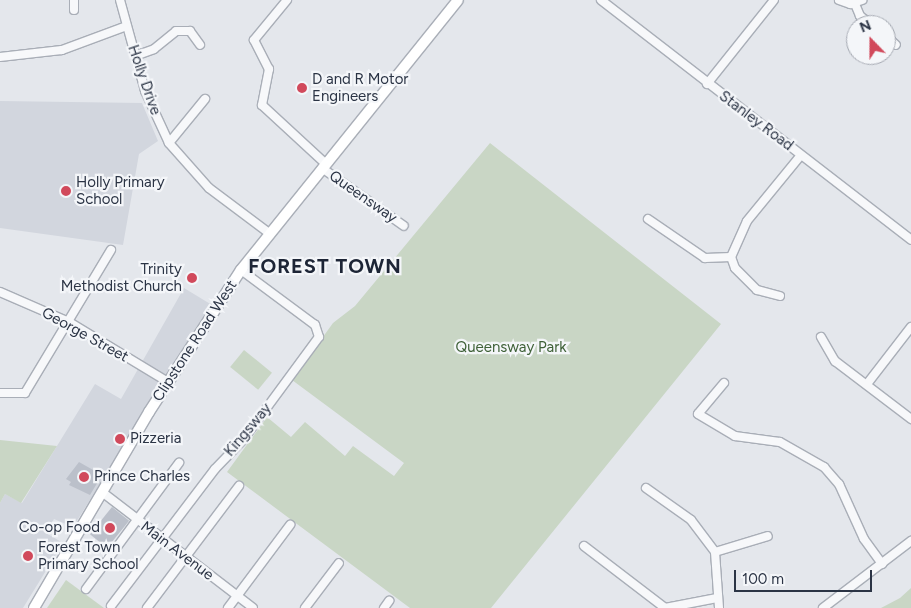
<!DOCTYPE html>
<style>
body{margin:0}
#map{position:relative;width:911px;height:608px;overflow:hidden;background:#e4e7ec;font-family:Figtree,sans-serif}
div>[style]{position:absolute}
.built>*{inset:0;background:#d2d6de}
.green>*{inset:0;background:#c9d6c5;transform-origin:0 0}
.building>*{inset:0;background:#bbc0ca;transform-origin:0 0}
.roads{filter:drop-shadow(1px 0 #a9aeb7) drop-shadow(-1px 0 #a9aeb7) drop-shadow(0 1px #a9aeb7) drop-shadow(0 -1px #a9aeb7)}
.minor>*{height:8px;margin:-4px;padding:0 4px;transform-origin:4px;border-radius:4px;background:#f7f8fa}
.secondary>*{height:10px;margin:-5px;padding:0 5px;transform-origin:5px;border-radius:5px;background:#fff}
.dots>*{width:14px;height:14px;translate:-50% -50%;box-sizing:border-box;border:2px solid #f4f6f9;border-radius:50%}
span{translate:-50% -50%;white-space:nowrap;text-align:center;line-height:1.15;-webkit-text-stroke:4.5px #f4f6f9;paint-order:stroke}
.poi-label{font-size:15px;color:#2b3445}
.left{translate:0 -50%;text-align:left}
.right{translate:-100% -50%;text-align:right}
.street-label{font-size:15px;color:#2b3445}
.park-label{font-size:15px;color:#3f6138}
.district-label{font-size:20px;color:#1d2536;font-weight:700;letter-spacing:1px}
.north{position:absolute;left:846px;top:15px;width:50px;height:50px;box-sizing:border-box;background:#f4f6f9;border:1px solid #a4a8b1;border-radius:50%;rotate:338deg;font-size:14px;font-weight:700;line-height:20px;text-align:center;color:#2b3445}
.north::after{content:'';display:block;margin:auto;width:18px;height:22px;background:#d1495b;clip-path:polygon(50% 0,100% 100%,50% 72%,0 100%)}
.scale{position:absolute;left:734px;top:570px;width:138px;height:22px;box-sizing:border-box;border:2px solid #2b3445;border-top:0;padding-left:6px;font-size:15px;line-height:18px;white-space:nowrap;color:#2b3445;-webkit-text-stroke:4px #f4f6f9;paint-order:stroke}
</style>
<div id="map">
<div class="built">
<div style="clip-path:polygon(0 101px,142px 103px,158px 141px,139px 154px,123px 245px,0 228px)"></div>
<div style="clip-path:polygon(184px 288px,212px 305px,73px 527px,54px 519px,46px 533px,63px 543px,23px 608px,0 608px,0 503px,5px 494px,22px 503px,95px 384px,121px 399px)"></div>
</div>
<div class="green">
<div style="clip-path:polygon(490px 143px,721px 324px,491px 608px,410px 608px,227px 472px,267px 417px,291px 437px,305px 422px,345px 456px,353px 446px,394px 476px,404px 463px,292px 380px,333px 323px,355px 306px)"></div>
<div style="left:244px;top:350px;width:36px;height:22px;rotate:39deg"></div>
<div style="clip-path:polygon(0 440px,57px 446px,21px 503px,5px 494px,0 503px)"></div>
<div style="clip-path:polygon(66px 580px,104px 608px,47px 608px)"></div>
<div style="clip-path:polygon(911px 588px,911px 608px,881px 608px,900px 598px)"></div>
</div>
<div class="building">
<div style="clip-path:polygon(79px 462px,102px 475px,90px 495px,69px 485px,71px 482px,66px 479px)"></div>
<div style="left:112px;top:507px;width:22px;height:35px;rotate:39deg"></div>
</div>
<div class="roads">
<div class="minor">
<div style="left:74px;top:0;width:10px;rotate:90deg"></div>
<div style="left:120px;top:0;width:94px;rotate:74.6deg"></div>
<div style="left:145px;top:91px;width:57px;rotate:65.2deg"></div>
<div style="left:169px;top:143px;width:60px;rotate:48.4deg"></div>
<div style="left:209px;top:188px;width:75px;rotate:36.9deg"></div>
<div style="left:287px;top:0;width:52px;rotate:129.5deg"></div>
<div style="left:254px;top:40px;width:33px;rotate:63deg"></div>
<div style="left:269px;top:69px;width:37px;rotate:101deg"></div>
<div style="left:262px;top:105px;width:87px;rotate:42.7deg"></div>
<div style="left:601px;top:0;width:392px;rotate:37.7deg"></div>
<div style="left:839px;top:0;width:12px;rotate:20deg"></div>
<div style="left:850px;top:4px;width:13px;rotate:-18deg"></div>
<div style="left:855px;top:4px;width:13px;rotate:67deg"></div>
<div style="left:860px;top:16px;width:15px;rotate:37deg"></div>
<div style="left:886px;top:36px;width:13px;rotate:42deg"></div>
<div style="left:135px;top:56px;width:20px;rotate:-20deg"></div>
<div style="left:154px;top:49px;width:28px;rotate:-39deg"></div>
<div style="left:176px;top:31px;width:14px"></div>
<div style="left:190px;top:31px;width:17px;rotate:54deg"></div>
<div style="left:0;top:57px;width:62px;rotate:-6.4deg"></div>
<div style="left:62px;top:50px;width:69px;rotate:-20.3deg"></div>
<div style="left:707px;top:84px;width:107px;rotate:-51.4deg"></div>
<div style="left:169px;top:143px;width:57px;rotate:-50.7deg"></div>
<div style="left:322px;top:168px;width:100px;rotate:35.3deg"></div>
<div style="left:648px;top:219px;width:69px;rotate:34.4deg"></div>
<div style="left:705px;top:258px;width:26px;rotate:-2deg"></div>
<div style="left:0;top:292px;width:75px;rotate:23.5deg"></div>
<div style="left:69px;top:322px;width:116px;rotate:31.2deg"></div>
<div style="left:780px;top:296px;width:24px;rotate:-165deg"></div>
<div style="left:757px;top:290px;width:31px;rotate:-135deg"></div>
<div style="left:735px;top:268px;width:12px;rotate:-110deg"></div>
<div style="left:731px;top:257px;width:39px;rotate:-66deg"></div>
<div style="left:747px;top:221px;width:85px;rotate:-50.7deg"></div>
<div style="left:821px;top:337px;width:28px;rotate:60deg"></div>
<div style="left:835px;top:361px;width:96px;rotate:37.3deg"></div>
<div style="left:724px;top:383px;width:40px;rotate:130deg"></div>
<div style="left:698px;top:414px;width:43px;rotate:30.7deg"></div>
<div style="left:735px;top:436px;width:45px;rotate:7.6deg"></div>
<div style="left:780px;top:442px;width:51px;rotate:29.6deg"></div>
<div style="left:824px;top:467px;width:23px;rotate:49deg"></div>
<div style="left:839px;top:484px;width:60px;rotate:65.6deg"></div>
<div style="left:864px;top:539px;width:31px;rotate:54deg"></div>
<div style="left:867px;top:384px;width:72px;rotate:-52.3deg"></div>
<div style="left:0;top:393px;width:25px"></div>
<div style="left:25px;top:393px;width:167px;rotate:-59deg"></div>
<div style="left:646px;top:488px;width:55px;rotate:35.4deg"></div>
<div style="left:691px;top:520px;width:40px;rotate:53deg"></div>
<div style="left:715px;top:552px;width:56px;rotate:85.9deg"></div>
<div style="left:102px;top:492px;width:190px;rotate:37.5deg"></div>
<div style="left:584px;top:546px;width:102px;rotate:37.4deg"></div>
<div style="left:665px;top:608px;width:53px;rotate:-10.9deg"></div>
<div style="left:715px;top:552px;width:55px;rotate:-16.8deg"></div>
<div style="left:86px;top:589px;width:157px;rotate:-53.6deg"></div>
<div style="left:111px;top:606px;width:172px;rotate:-52.8deg"></div>
<div style="left:215px;top:469px;width:40px;rotate:-46deg"></div>
<div style="left:243px;top:440px;width:128px;rotate:-53.6deg"></div>
<div style="left:319px;top:337px;width:13px;rotate:-108deg"></div>
<div style="left:315px;top:325px;width:92px;rotate:-143.4deg"></div>
<div style="left:147px;top:608px;width:153px;rotate:-53deg"></div>
<div style="left:228px;top:608px;width:104px;rotate:-53.2deg"></div>
<div style="left:305px;top:608px;width:56px;rotate:-52.9deg"></div>
<div style="left:384px;top:608px;width:9px;rotate:-54deg"></div>
<div style="left:823px;top:608px;width:111px;rotate:-37.3deg"></div>
</div>
<div class="secondary">
<div style="left:34px;top:608px;width:227px;rotate:-59.6deg"></div>
<div style="left:149px;top:412px;width:169px;rotate:-57.1deg"></div>
<div style="left:241px;top:270px;width:346px;rotate:-51.2deg"></div>
</div>
</div>
<div class="dots">
<div style="left:302px;top:88px;background:#d1495b"></div>
<div style="left:66px;top:191px;background:#d1495b"></div>
<div style="left:192px;top:278px;background:#d1495b"></div>
<div style="left:120px;top:439px;background:#d1495b"></div>
<div style="left:84px;top:477px;background:#d1495b"></div>
<div style="left:110px;top:528px;background:#d1495b"></div>
<div style="left:28px;top:556px;background:#d1495b"></div>
</div>
<div class="poi-label">
<span class="left" style="left:312px;top:88px">D and R Motor<br>Engineers</span>
<span class="left" style="left:76px;top:191px">Holly Primary<br>School</span>
<span class="right" style="left:182px;top:278px">Trinity<br>Methodist Church</span>
<span class="left" style="left:130px;top:439px">Pizzeria</span>
<span class="left" style="left:94px;top:477px">Prince Charles</span>
<span class="right" style="left:100px;top:528px">Co-op Food</span>
<span class="left" style="left:38px;top:556px">Forest Town<br>Primary School</span>
</div>
<div class="street-label">
<span style="left:144px;top:80px;rotate:71deg">Holly Drive</span>
<span style="left:756px;top:121px;rotate:37deg">Stanley Road</span>
<span style="left:363px;top:197px;rotate:35deg">Queensway</span>
<span style="left:85px;top:335px;rotate:29deg">George Street</span>
<span style="left:195px;top:341px;rotate:-57deg">Clipstone Road West</span>
<span style="left:248px;top:430px;rotate:-50deg">Kingsway</span>
<span style="left:177px;top:551px;rotate:37deg">Main Avenue</span>
</div>
<div class="park-label">
<span style="left:511px;top:348px">Queensway Park</span>
</div>
<div class="district-label">
<span style="left:325px;top:266px">FOREST TOWN</span>
</div>
<div class="north">N</div>
<div class="scale">100 m</div>
</div>
